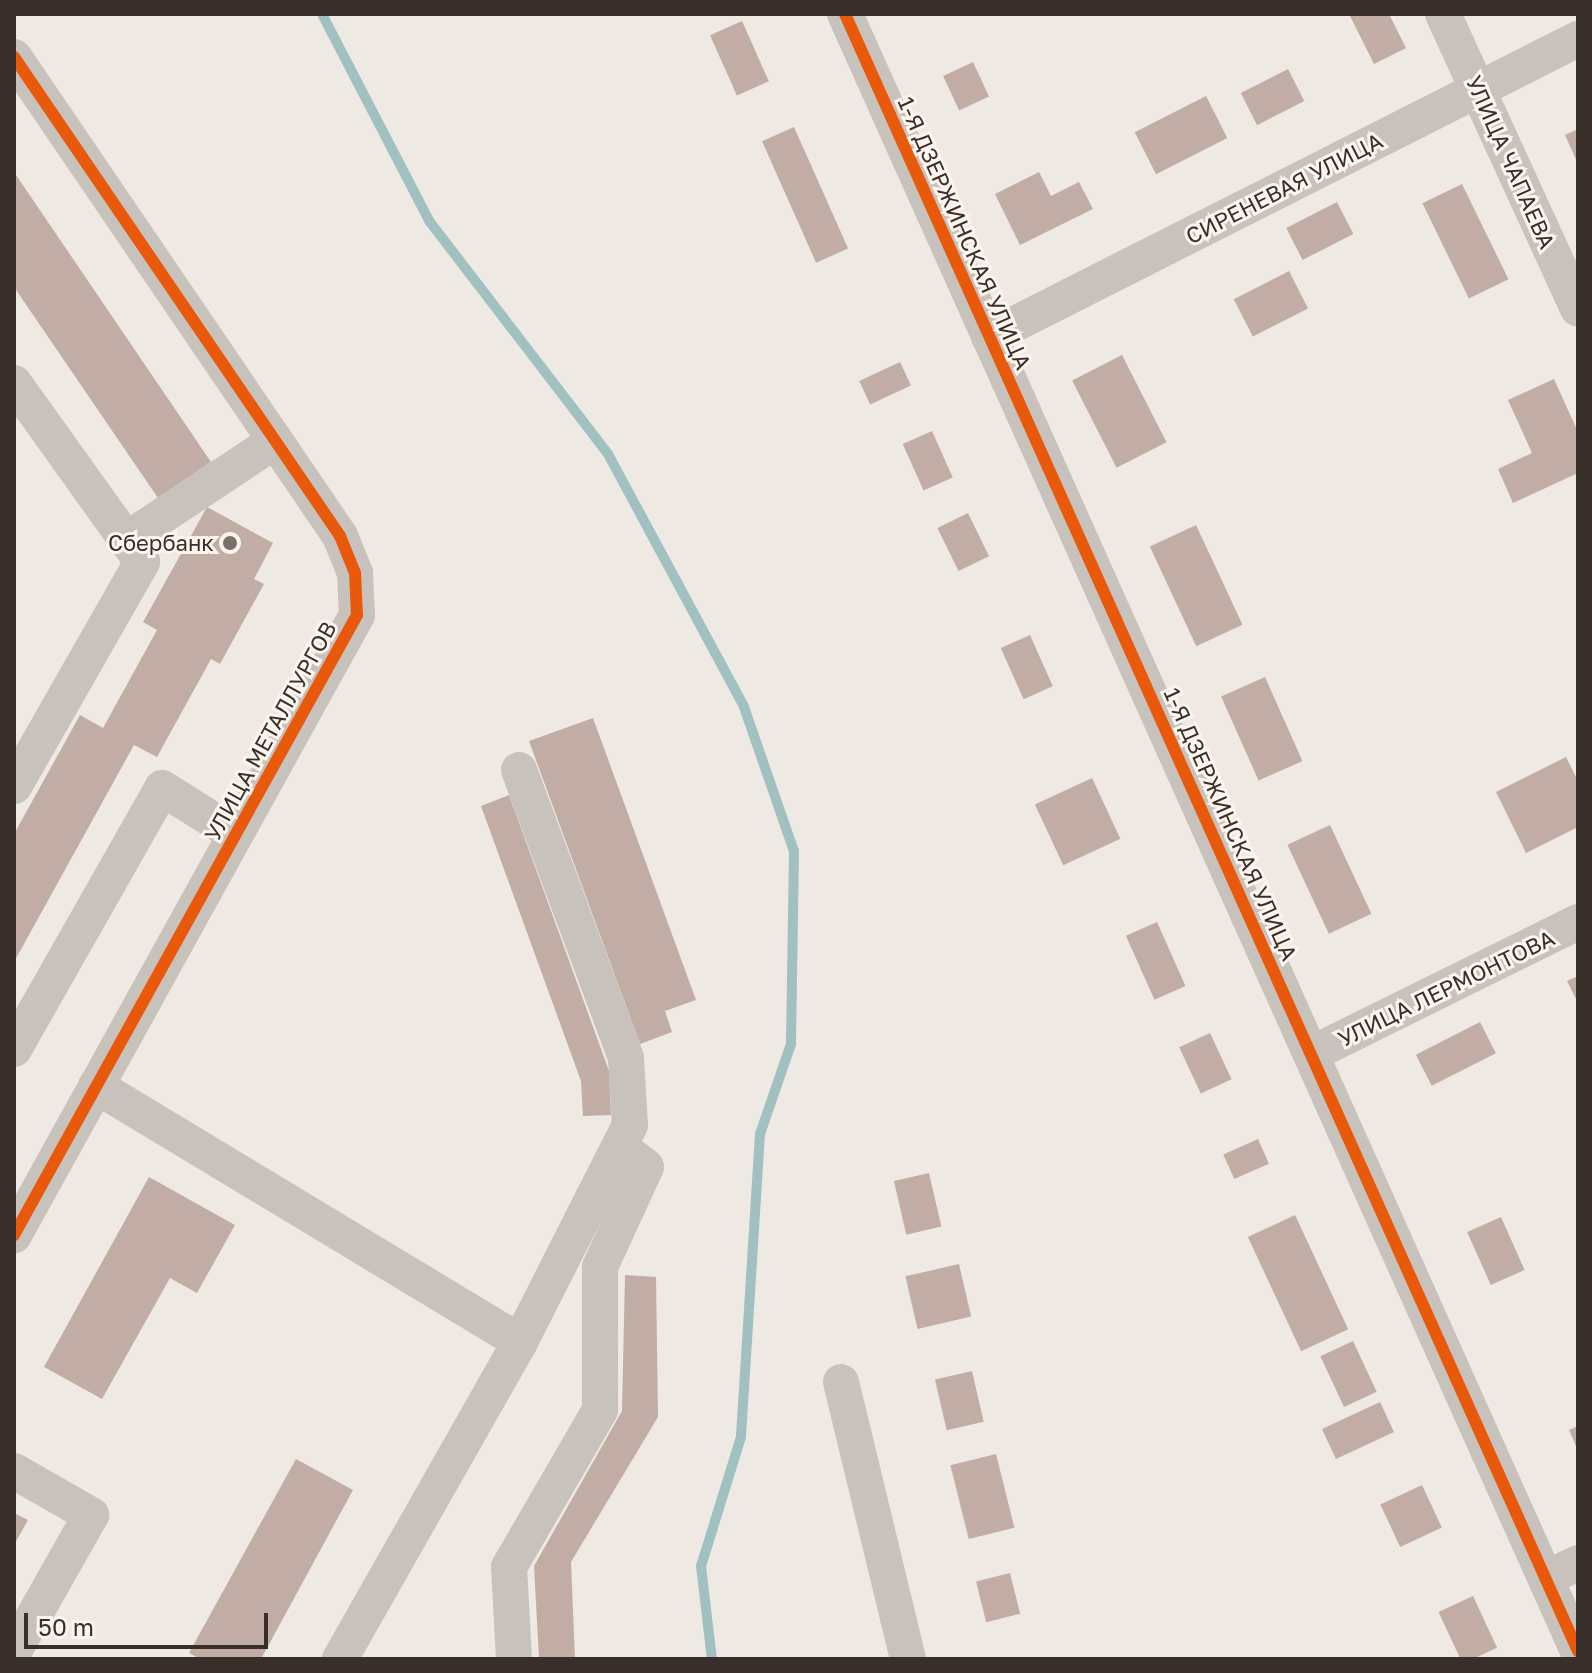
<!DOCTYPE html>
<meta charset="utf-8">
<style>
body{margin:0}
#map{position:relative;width:1592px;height:1673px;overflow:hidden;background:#efe9e4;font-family:"Golos Text",sans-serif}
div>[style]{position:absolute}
.stream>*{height:10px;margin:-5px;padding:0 5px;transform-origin:5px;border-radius:5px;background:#a1c0c0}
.building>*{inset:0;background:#c2ada6;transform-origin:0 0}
.minor>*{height:36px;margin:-18px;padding:0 18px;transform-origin:18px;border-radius:18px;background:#c8c2bd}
.cycleway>*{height:12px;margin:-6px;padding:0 6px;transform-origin:6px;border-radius:6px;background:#e8590c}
.dots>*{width:22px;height:22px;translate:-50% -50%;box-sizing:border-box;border:4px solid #faf4ed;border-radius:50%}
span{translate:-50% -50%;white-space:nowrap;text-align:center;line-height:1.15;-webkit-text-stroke:6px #faf4ed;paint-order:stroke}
.street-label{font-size:22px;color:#392f2a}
.poi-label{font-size:22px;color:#392f2a}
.right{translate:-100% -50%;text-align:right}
.frame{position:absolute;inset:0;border:16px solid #392f2a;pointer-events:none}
.scale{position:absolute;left:24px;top:1613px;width:244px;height:36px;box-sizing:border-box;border:4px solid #392f2a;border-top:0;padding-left:10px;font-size:24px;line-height:28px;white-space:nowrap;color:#392f2a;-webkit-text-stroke:6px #faf4ed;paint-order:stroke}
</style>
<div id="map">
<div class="stream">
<div style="left:322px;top:14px;width:234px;rotate:62.6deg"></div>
<div style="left:430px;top:222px;width:292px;rotate:52.5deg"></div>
<div style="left:608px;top:454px;width:287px;rotate:61.7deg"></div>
<div style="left:744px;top:707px;width:152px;rotate:70.9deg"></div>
<div style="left:794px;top:851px;width:193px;rotate:90.9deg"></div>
<div style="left:791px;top:1044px;width:95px;rotate:109deg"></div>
<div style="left:760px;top:1134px;width:304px;rotate:93.6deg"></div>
<div style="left:741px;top:1437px;width:135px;rotate:107.2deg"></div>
<div style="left:701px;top:1566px;width:94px;rotate:83.3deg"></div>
</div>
<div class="building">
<div style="clip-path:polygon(1349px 14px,1389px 14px,1406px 48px,1374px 64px)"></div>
<div style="left:742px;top:21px;width:66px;height:35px;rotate:66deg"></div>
<div style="left:973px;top:62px;width:38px;height:33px;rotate:65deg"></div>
<div style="left:1288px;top:69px;width:36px;height:53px;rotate:63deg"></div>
<div style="left:1206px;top:96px;width:47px;height:80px;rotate:63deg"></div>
<div style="left:794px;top:127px;width:133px;height:35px;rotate:66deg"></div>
<div style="clip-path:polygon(1578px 129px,1578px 164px,1565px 135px)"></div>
<div style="clip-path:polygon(14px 172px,211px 462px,158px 498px,14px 287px)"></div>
<div style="clip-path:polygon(1039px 172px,1051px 196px,1079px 182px,1093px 209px,1020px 245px,995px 194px)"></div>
<div style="left:1462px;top:184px;width:106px;height:44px;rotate:64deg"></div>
<div style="left:1337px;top:202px;width:36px;height:57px;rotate:63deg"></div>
<div style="left:1289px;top:271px;width:42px;height:62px;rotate:63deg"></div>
<div style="left:1122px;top:355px;width:98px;height:56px;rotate:63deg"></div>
<div style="left:900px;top:362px;width:26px;height:45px;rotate:65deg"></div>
<div style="clip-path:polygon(1554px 379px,1578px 432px,1578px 473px,1513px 503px,1498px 469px,1532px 453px,1508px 400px)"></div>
<div style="left:932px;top:431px;width:51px;height:32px;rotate:66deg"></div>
<div style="clip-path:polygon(207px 507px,273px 543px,254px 579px,264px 584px,220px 664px,211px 659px,157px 757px,134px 745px,14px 962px,14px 834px,80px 715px,103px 728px,157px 630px,143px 622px)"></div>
<div style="left:968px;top:513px;width:48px;height:34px;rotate:64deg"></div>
<div style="left:1196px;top:525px;width:110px;height:51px;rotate:65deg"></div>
<div style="left:1030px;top:635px;width:56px;height:32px;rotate:66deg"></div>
<div style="left:1265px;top:677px;width:92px;height:48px;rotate:66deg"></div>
<div style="clip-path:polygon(593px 718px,696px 1000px,665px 1011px,672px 1032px,640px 1044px,529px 741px)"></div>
<div style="clip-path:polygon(1566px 757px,1578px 781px,1578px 827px,1526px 853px,1496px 792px)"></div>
<div style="left:1092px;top:778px;width:67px;height:63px;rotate:65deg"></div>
<div style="clip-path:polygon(509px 795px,609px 1071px,611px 1115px,583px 1116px,581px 1081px,481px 806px)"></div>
<div style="left:1330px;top:825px;width:98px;height:47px;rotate:65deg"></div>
<div style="left:1157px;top:922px;width:70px;height:34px;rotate:66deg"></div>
<div style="clip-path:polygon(1578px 976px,1578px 1003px,1567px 981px)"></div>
<div style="left:1480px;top:1022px;width:35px;height:72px;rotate:63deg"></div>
<div style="left:1210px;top:1033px;width:51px;height:34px;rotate:65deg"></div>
<div style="left:1258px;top:1139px;width:27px;height:38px;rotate:66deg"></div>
<div style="left:929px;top:1173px;width:55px;height:36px;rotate:77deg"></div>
<div style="clip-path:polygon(149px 1177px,235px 1225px,197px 1293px,170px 1278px,102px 1399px,44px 1367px)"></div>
<div style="left:1295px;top:1215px;width:126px;height:52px;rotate:65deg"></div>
<div style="left:1501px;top:1217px;width:58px;height:37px;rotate:66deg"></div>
<div style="left:959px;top:1264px;width:54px;height:55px;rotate:77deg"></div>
<div style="clip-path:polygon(625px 1275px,656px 1277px,658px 1417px,571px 1562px,575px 1659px,539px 1659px,534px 1566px,622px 1411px)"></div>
<div style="left:1353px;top:1341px;width:56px;height:36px;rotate:65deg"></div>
<div style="left:972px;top:1371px;width:52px;height:38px;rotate:77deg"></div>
<div style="left:1380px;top:1402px;width:33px;height:64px;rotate:65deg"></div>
<div style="clip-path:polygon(1578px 1426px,1578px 1451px,1569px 1430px)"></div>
<div style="left:996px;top:1454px;width:76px;height:47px;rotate:76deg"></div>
<div style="clip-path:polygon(296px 1459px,353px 1490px,261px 1659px,200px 1659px,189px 1653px)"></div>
<div style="left:1422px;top:1485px;width:47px;height:46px;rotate:65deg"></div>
<div style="clip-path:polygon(14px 1513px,28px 1520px,14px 1545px)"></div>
<div style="left:1010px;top:1573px;width:42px;height:35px;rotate:76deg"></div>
<div style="left:1473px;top:1596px;width:57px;height:38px;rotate:65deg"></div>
</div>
<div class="minor">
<div style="left:845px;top:14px;width:1794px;rotate:65.88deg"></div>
<div style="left:1443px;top:14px;width:324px;rotate:65.4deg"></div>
<div style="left:14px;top:57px;width:579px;rotate:55.76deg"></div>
<div style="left:340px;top:536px;width:40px;rotate:68deg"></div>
<div style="left:355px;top:573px;width:42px;rotate:87.3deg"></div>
<div style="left:357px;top:615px;width:709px;rotate:118.95deg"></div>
<div style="left:989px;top:337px;width:660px;rotate:-26.84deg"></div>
<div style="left:14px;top:383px;width:220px;rotate:54.4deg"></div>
<div style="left:142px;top:562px;width:258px;rotate:119.7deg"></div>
<div style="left:126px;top:540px;width:179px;rotate:-33.6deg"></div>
<div style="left:519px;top:770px;width:307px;rotate:69.6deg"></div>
<div style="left:626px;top:1058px;width:67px;rotate:86.6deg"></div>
<div style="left:630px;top:1125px;width:243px;rotate:116.9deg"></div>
<div style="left:14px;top:1049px;width:300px;rotate:-60.4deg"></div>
<div style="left:162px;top:788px;width:86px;rotate:32.2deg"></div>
<div style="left:1313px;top:1053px;width:296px;rotate:-26.3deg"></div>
<div style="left:96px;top:1086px;width:495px;rotate:31.1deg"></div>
<div style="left:520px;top:1342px;width:365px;rotate:119.6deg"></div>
<div style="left:841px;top:1382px;width:285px;rotate:76.4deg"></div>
<div style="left:14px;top:1471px;width:89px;rotate:29.7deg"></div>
<div style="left:91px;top:1515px;width:156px;rotate:119.5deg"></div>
<div style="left:1546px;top:1578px;width:35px;rotate:-25deg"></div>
<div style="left:514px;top:1659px;width:92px;rotate:-93.1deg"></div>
<div style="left:509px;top:1567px;width:181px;rotate:-59.9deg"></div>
<div style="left:600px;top:1410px;width:143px;rotate:-90deg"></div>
<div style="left:600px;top:1267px;width:110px;rotate:-65.3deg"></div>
<div style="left:646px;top:1167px;width:33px;rotate:-142deg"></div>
</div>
<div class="cycleway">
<div style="left:845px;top:14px;width:1794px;rotate:65.88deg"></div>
<div style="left:14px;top:57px;width:579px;rotate:55.76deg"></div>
<div style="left:340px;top:536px;width:40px;rotate:68deg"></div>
<div style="left:355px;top:573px;width:42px;rotate:87.3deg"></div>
<div style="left:357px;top:615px;width:709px;rotate:118.95deg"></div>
</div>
<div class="dots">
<div style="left:230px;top:543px;background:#79706b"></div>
</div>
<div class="street-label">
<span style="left:1511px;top:162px;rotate:66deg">УЛИЦА ЧАПАЕВА</span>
<span style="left:1284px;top:188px;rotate:-27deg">СИРЕНЕВАЯ УЛИЦА</span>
<span style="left:965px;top:233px;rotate:66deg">1-Я ДЗЕРЖИНСКАЯ УЛИЦА</span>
<span style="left:270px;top:731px;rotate:-61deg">УЛИЦА МЕТАЛЛУРГОВ</span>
<span style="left:1231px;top:824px;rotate:66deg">1-Я ДЗЕРЖИНСКАЯ УЛИЦА</span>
<span style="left:1446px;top:988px;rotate:-26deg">УЛИЦА ЛЕРМОНТОВА</span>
</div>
<div class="poi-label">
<span class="right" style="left:214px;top:543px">Сбербанк</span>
</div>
<div class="frame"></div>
<div class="scale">50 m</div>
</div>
